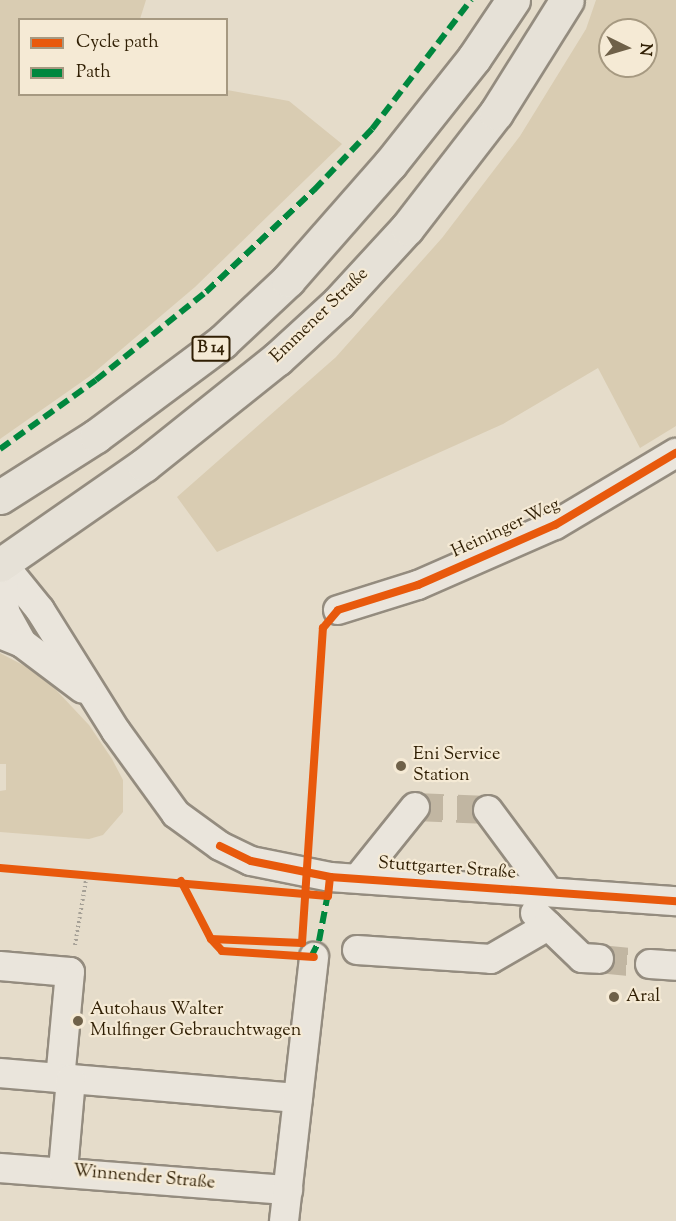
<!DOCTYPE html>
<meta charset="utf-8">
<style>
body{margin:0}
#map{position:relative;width:676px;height:1221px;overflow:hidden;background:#e5dcca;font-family:"Sorts Mill Goudy",serif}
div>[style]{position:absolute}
.green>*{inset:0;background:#d9ccb2}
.minor-tunnel>*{height:28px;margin-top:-14px;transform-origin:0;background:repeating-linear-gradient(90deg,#c1b6a2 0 28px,transparent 0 42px)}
.path>*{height:4px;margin-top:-2px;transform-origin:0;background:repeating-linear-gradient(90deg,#a5a096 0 1.5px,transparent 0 4.5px)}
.roads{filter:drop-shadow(2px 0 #948c7f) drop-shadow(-2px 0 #948c7f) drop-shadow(0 2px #948c7f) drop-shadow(0 -2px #948c7f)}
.minor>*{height:28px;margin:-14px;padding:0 14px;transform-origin:14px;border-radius:14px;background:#eae5dc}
.major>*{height:33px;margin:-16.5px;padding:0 16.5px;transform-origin:16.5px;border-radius:16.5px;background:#e6e1d7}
.quiet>*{height:6px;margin-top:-3px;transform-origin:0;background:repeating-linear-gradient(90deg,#00873e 0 12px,transparent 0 18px)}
.cycleway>*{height:8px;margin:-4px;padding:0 4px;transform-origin:4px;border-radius:4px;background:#e8590c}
.dots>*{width:16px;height:16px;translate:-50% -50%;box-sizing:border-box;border:3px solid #f5ead5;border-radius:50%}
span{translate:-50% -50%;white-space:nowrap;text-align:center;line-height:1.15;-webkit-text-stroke:4.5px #f5ead5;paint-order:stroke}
.shield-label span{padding:2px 4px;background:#f5ead5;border:2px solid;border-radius:4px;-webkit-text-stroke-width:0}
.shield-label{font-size:16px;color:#301f04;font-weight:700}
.street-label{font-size:18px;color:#301f04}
.poi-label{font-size:18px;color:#301f04}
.left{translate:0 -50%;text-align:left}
.legend{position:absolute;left:18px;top:18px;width:210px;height:78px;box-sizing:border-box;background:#f5ead5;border:2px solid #a69981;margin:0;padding:8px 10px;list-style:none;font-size:18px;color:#301f04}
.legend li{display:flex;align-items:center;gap:12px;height:30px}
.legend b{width:30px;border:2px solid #a69981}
.north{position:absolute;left:598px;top:18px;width:60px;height:60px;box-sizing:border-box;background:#f5ead5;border:2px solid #a69981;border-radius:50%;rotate:95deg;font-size:16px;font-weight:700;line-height:24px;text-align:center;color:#301f04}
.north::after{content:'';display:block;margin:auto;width:21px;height:27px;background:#6f6149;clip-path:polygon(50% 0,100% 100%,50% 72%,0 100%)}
</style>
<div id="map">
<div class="green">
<div style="clip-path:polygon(0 0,146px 0,140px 19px,20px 20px,20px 94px,226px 94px,227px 90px,289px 101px,342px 144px,195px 287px,90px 376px,0 439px)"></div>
<div style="clip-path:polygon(evenodd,596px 0,676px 0,676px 426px,640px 448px,598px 368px,503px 424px,217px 552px,177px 497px,336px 357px,442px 238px,520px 136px,586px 29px,596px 0,610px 30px,646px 30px,646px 66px,610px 66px,610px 30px)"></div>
<div style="clip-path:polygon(0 653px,42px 675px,89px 725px,112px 759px,123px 780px,123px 812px,103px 835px,89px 839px,0 832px,0 791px,6px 790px,6px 764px,0 764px)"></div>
</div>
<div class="minor-tunnel">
<div style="left:415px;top:807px;width:73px;rotate:2.4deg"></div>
<div style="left:599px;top:959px;width:51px;rotate:5.6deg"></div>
</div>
<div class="path">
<div style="left:75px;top:945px;width:72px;rotate:-80.4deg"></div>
</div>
<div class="roads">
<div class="minor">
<div style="left:2px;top:563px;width:60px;rotate:51deg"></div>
<div style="left:40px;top:610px;width:143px;rotate:57.9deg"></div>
<div style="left:116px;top:731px;width:102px;rotate:54.1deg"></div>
<div style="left:176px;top:814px;width:54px;rotate:36deg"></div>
<div style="left:220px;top:846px;width:34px;rotate:26deg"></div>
<div style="left:251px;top:861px;width:81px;rotate:11.4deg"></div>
<div style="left:330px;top:877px;width:347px;rotate:4deg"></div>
<div style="left:2px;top:563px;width:49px;rotate:86.5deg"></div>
<div style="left:5px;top:612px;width:35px;rotate:61deg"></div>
<div style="left:338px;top:610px;width:84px;rotate:-17.4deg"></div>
<div style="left:418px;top:585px;width:150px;rotate:-23.7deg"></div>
<div style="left:555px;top:525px;width:141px;rotate:-30.8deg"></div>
<div style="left:0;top:634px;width:24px;rotate:22deg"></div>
<div style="left:22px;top:643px;width:76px;rotate:37deg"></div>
<div style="left:488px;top:810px;width:101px;rotate:53.5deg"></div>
<div style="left:358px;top:878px;width:91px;rotate:-51.2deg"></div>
<div style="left:535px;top:913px;width:65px;rotate:43.8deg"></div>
<div style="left:582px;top:958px;width:17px;rotate:3deg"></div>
<div style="left:357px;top:950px;width:134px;rotate:3.8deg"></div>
<div style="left:491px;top:959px;width:66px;rotate:-30.1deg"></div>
<div style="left:650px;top:964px;width:26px;rotate:4deg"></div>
<div style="left:0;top:966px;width:70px;rotate:4.9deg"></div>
<div style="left:70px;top:972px;width:107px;rotate:95.3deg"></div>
<div style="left:0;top:1073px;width:299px;rotate:4.8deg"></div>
<div style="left:0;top:1168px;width:289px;rotate:4.4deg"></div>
<div style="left:63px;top:1170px;width:91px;rotate:-85deg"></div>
<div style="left:284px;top:1221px;width:266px;rotate:-83.5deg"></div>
</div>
<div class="major">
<div style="left:0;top:497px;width:114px;rotate:-32.4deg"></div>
<div style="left:96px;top:436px;width:157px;rotate:-36.7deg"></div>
<div style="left:222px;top:342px;width:91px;rotate:-43.2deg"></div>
<div style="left:288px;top:280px;width:154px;rotate:-48.7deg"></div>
<div style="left:390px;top:164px;width:135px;rotate:-51.6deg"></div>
<div style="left:474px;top:58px;width:70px;rotate:-56.1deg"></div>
<div style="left:0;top:565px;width:175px;rotate:-34.8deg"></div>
<div style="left:144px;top:465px;width:170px;rotate:-38.6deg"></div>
<div style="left:277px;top:359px;width:83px;rotate:-42.6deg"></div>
<div style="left:338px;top:303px;width:102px;rotate:-47.4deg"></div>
<div style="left:407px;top:228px;width:145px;rotate:-52.3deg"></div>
<div style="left:496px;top:113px;width:133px;rotate:-57.9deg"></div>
</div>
</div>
<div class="quiet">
<div style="left:0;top:449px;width:118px;rotate:-35.7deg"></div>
<div style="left:96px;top:380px;width:141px;rotate:-38.7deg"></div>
<div style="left:206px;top:292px;width:149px;rotate:-43.4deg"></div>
<div style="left:314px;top:190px;width:84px;rotate:-46.4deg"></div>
<div style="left:372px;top:129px;width:163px;rotate:-52.5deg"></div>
<div style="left:311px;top:957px;width:18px;rotate:-63deg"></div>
<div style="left:319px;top:941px;width:49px;rotate:-79.4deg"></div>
</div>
<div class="cycleway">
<div style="left:220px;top:846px;width:34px;rotate:26deg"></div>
<div style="left:251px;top:861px;width:81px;rotate:11.4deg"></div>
<div style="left:330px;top:877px;width:347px;rotate:4deg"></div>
<div style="left:0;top:868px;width:329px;rotate:4.9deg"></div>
<div style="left:328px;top:896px;width:19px;rotate:-84deg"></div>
<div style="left:181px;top:881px;width:65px;rotate:62.7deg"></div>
<div style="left:211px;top:939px;width:16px;rotate:47deg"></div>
<div style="left:222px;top:951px;width:92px;rotate:3.7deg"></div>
<div style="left:211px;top:939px;width:91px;rotate:2.5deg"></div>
<div style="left:302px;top:943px;width:316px;rotate:-86.2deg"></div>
<div style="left:323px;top:628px;width:23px;rotate:-50deg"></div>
<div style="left:338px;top:610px;width:84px;rotate:-17.4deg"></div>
<div style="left:418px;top:585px;width:150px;rotate:-23.7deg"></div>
<div style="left:555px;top:525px;width:141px;rotate:-30.8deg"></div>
</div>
<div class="dots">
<div style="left:401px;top:766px;background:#6f6149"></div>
<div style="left:614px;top:997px;background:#6f6149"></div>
<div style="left:78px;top:1021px;background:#6f6149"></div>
</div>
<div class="shield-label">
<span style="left:211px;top:349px">B 14</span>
</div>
<div class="street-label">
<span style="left:320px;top:316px;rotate:-44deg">Emmener Straße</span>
<span style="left:506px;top:529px;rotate:-25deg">Heininger Weg</span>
<span style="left:447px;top:869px;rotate:4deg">Stuttgarter Straße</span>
<span style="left:144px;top:1178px;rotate:5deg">Winnender Straße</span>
</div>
<div class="poi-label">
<span class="left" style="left:413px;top:766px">Eni Service<br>Station</span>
<span class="left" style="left:626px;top:997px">Aral</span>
<span class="left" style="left:90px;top:1021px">Autohaus Walter<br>Mulfinger Gebrauchtwagen</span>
</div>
<ul class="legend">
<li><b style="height:8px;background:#e8590c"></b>Cycle path</li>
<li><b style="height:8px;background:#00873e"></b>Path</li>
</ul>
<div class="north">N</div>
</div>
